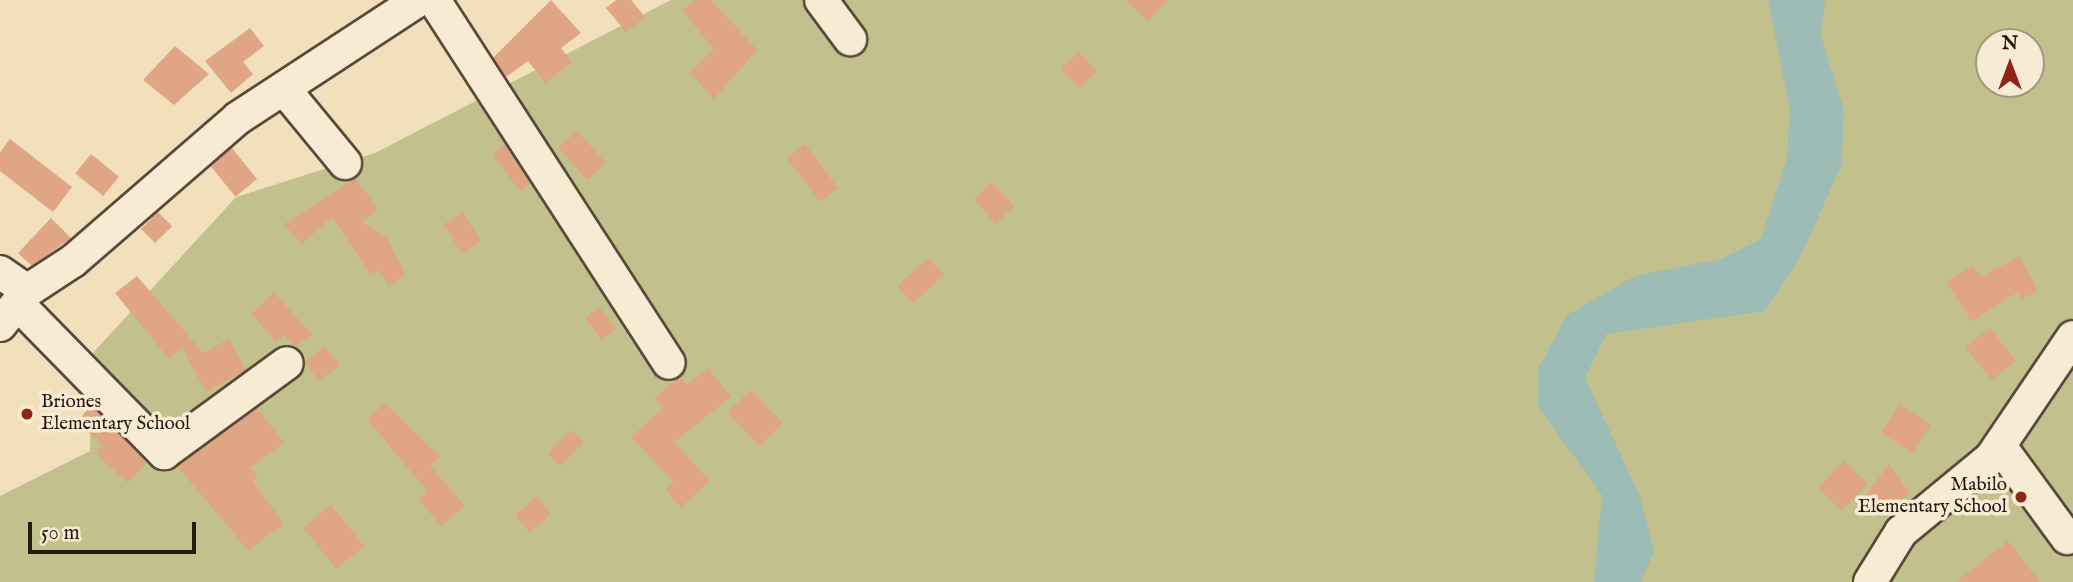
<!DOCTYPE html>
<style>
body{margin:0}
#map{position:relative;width:2073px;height:582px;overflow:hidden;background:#f2e0bc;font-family:"IM FELL English",serif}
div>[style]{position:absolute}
.green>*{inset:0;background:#c2c08c}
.water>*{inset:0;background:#9cbcb5}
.building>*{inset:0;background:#e0a585;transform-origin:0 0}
.roads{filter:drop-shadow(2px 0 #5a493a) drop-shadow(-2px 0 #5a493a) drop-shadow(0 2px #5a493a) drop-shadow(0 -2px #5a493a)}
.minor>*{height:32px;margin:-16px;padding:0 16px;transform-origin:16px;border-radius:16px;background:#f7ebd3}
.dots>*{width:19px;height:19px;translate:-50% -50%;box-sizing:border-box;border:4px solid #f7ebd3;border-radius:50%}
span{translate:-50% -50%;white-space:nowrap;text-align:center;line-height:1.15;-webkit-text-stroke:7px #f7ebd3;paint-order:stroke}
.poi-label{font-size:19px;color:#28170f}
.left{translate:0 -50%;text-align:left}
.right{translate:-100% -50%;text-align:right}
.north{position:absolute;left:1975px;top:28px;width:70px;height:70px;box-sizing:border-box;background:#f7ebd3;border:2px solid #a49685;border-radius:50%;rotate:0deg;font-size:19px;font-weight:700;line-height:28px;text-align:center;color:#28170f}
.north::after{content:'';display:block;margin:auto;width:24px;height:32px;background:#8f2418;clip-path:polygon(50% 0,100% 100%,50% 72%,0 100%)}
.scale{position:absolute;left:28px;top:522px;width:168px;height:32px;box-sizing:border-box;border:4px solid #28170f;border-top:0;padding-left:9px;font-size:21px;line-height:24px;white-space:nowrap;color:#28170f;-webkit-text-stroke:5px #f7ebd3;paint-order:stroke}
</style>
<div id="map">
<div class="green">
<div style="clip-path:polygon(evenodd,671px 0,2073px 0,2073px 582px,0 582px,0 496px,90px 451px,92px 354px,236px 197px,375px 153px,671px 0,1989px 42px,2031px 42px,2031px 84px,1989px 84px,1989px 42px)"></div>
</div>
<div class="water">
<div style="clip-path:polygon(1768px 0,1825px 0,1821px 36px,1844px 111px,1841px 166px,1801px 255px,1765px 311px,1606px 334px,1585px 378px,1639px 494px,1654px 551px,1641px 582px,1594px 582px,1602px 495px,1538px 407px,1538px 369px,1567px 315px,1635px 276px,1721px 259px,1761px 239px,1787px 157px,1790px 110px)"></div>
</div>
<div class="building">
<div style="clip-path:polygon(551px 0,581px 33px,561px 48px,572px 62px,545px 83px,528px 61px,506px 77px,493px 58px)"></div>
<div style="clip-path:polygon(616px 0,631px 0,645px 17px,626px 32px,606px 8px)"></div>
<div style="clip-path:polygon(695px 0,711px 0,757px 50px,714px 99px,689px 72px,714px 50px,682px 10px)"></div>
<div style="clip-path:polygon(1125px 0,1168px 0,1148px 21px)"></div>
<div style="clip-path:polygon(250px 28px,264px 46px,243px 62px,253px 74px,231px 93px,205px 61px)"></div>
<div style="clip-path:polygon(175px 46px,209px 74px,174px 105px,143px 80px)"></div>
<div style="left:1079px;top:52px;width:26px;height:25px;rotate:47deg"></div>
<div style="left:577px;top:131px;width:43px;height:25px;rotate:48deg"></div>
<div style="clip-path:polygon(10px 139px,72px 187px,53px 212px,0 171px,0 152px)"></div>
<div style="clip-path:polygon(506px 144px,530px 183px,520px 191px,492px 155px)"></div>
<div style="left:805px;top:144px;width:55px;height:23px;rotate:53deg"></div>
<div style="left:232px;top:148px;width:40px;height:28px;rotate:51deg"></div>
<div style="left:91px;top:154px;width:36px;height:25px;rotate:39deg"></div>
<div style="clip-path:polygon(355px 178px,378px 209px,362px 222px,387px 238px,406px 275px,388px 285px,378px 270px,370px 274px,332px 217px,302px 244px,284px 224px)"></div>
<div style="clip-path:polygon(991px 182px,1015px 206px,995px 224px,974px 199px)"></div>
<div style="left:158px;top:212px;width:20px;height:24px;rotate:45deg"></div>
<div style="left:463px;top:212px;width:34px;height:23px;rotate:58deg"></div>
<div style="clip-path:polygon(51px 218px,71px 238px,32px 266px,18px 253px)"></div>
<div style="clip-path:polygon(2020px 256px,2038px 291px,2022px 299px,2018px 292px,1972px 322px,1946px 282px,1973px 265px,1981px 277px)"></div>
<div style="left:928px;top:258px;width:23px;height:42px;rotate:47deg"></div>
<div style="clip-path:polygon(137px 276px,203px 353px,229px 339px,246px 370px,206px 392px,182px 347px,169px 359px,115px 293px)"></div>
<div style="clip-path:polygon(274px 293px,313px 335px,293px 346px,284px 335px,276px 342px,251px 314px)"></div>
<div style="left:599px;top:307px;width:27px;height:18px;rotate:51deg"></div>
<div style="left:1990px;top:328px;width:42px;height:31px;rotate:52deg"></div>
<div style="left:325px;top:346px;width:24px;height:26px;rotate:52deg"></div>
<div style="clip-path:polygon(708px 368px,731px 397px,674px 442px,710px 481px,681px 507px,665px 490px,674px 482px,631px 437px,663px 408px,654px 398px,680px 377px,687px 385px)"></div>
<div style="left:751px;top:390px;width:46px;height:33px;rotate:46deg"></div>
<div style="clip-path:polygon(385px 403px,440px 457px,430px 465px,465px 506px,441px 526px,418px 499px,427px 491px,367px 419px)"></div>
<div style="left:1900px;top:404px;width:37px;height:34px;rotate:34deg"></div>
<div style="clip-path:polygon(91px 405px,147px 462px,128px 483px,95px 453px,103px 445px,77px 422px)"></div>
<div style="clip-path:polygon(257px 408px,284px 442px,251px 468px,258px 477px,253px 481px,284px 524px,248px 550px,177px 466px)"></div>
<div style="left:571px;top:430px;width:18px;height:33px;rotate:45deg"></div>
<div style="left:1844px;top:461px;width:33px;height:37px;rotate:44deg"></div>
<div style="clip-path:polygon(1889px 464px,1910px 494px,1878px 516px,1862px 500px)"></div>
<div style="left:537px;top:497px;width:22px;height:28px;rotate:51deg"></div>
<div style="left:331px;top:505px;width:53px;height:36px;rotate:51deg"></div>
<div style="clip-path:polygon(2008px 541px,2040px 582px,1956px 582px)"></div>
</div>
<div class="roads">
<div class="minor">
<div style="left:434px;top:0;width:432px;rotate:57.1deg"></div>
<div style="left:821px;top:0;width:49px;rotate:53.4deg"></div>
<div style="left:284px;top:89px;width:96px;rotate:50.5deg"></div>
<div style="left:0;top:272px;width:33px;rotate:35deg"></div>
<div style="left:18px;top:304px;width:209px;rotate:45.6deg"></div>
<div style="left:164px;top:453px;width:152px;rotate:-36.2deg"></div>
<div style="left:0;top:325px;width:43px;rotate:-51.5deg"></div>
<div style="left:27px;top:291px;width:55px;rotate:-33.1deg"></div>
<div style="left:73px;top:261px;width:218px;rotate:-40.9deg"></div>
<div style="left:238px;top:118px;width:215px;rotate:-33.2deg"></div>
<div style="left:2000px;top:446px;width:114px;rotate:53.9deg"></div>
<div style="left:1870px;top:582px;width:59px;rotate:-58.2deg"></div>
<div style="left:1901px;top:532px;width:117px;rotate:-39.4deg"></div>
<div style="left:1991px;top:458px;width:146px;rotate:-55.9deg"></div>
</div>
</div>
<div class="dots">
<div style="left:27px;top:414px;background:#8f2418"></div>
<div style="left:2021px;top:497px;background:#8f2418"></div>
</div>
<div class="poi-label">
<span class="left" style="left:41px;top:414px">Briones<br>Elementary School</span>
<span class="right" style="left:2007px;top:497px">Mabilo<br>Elementary School</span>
</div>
<div class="north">N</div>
<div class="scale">50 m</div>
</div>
